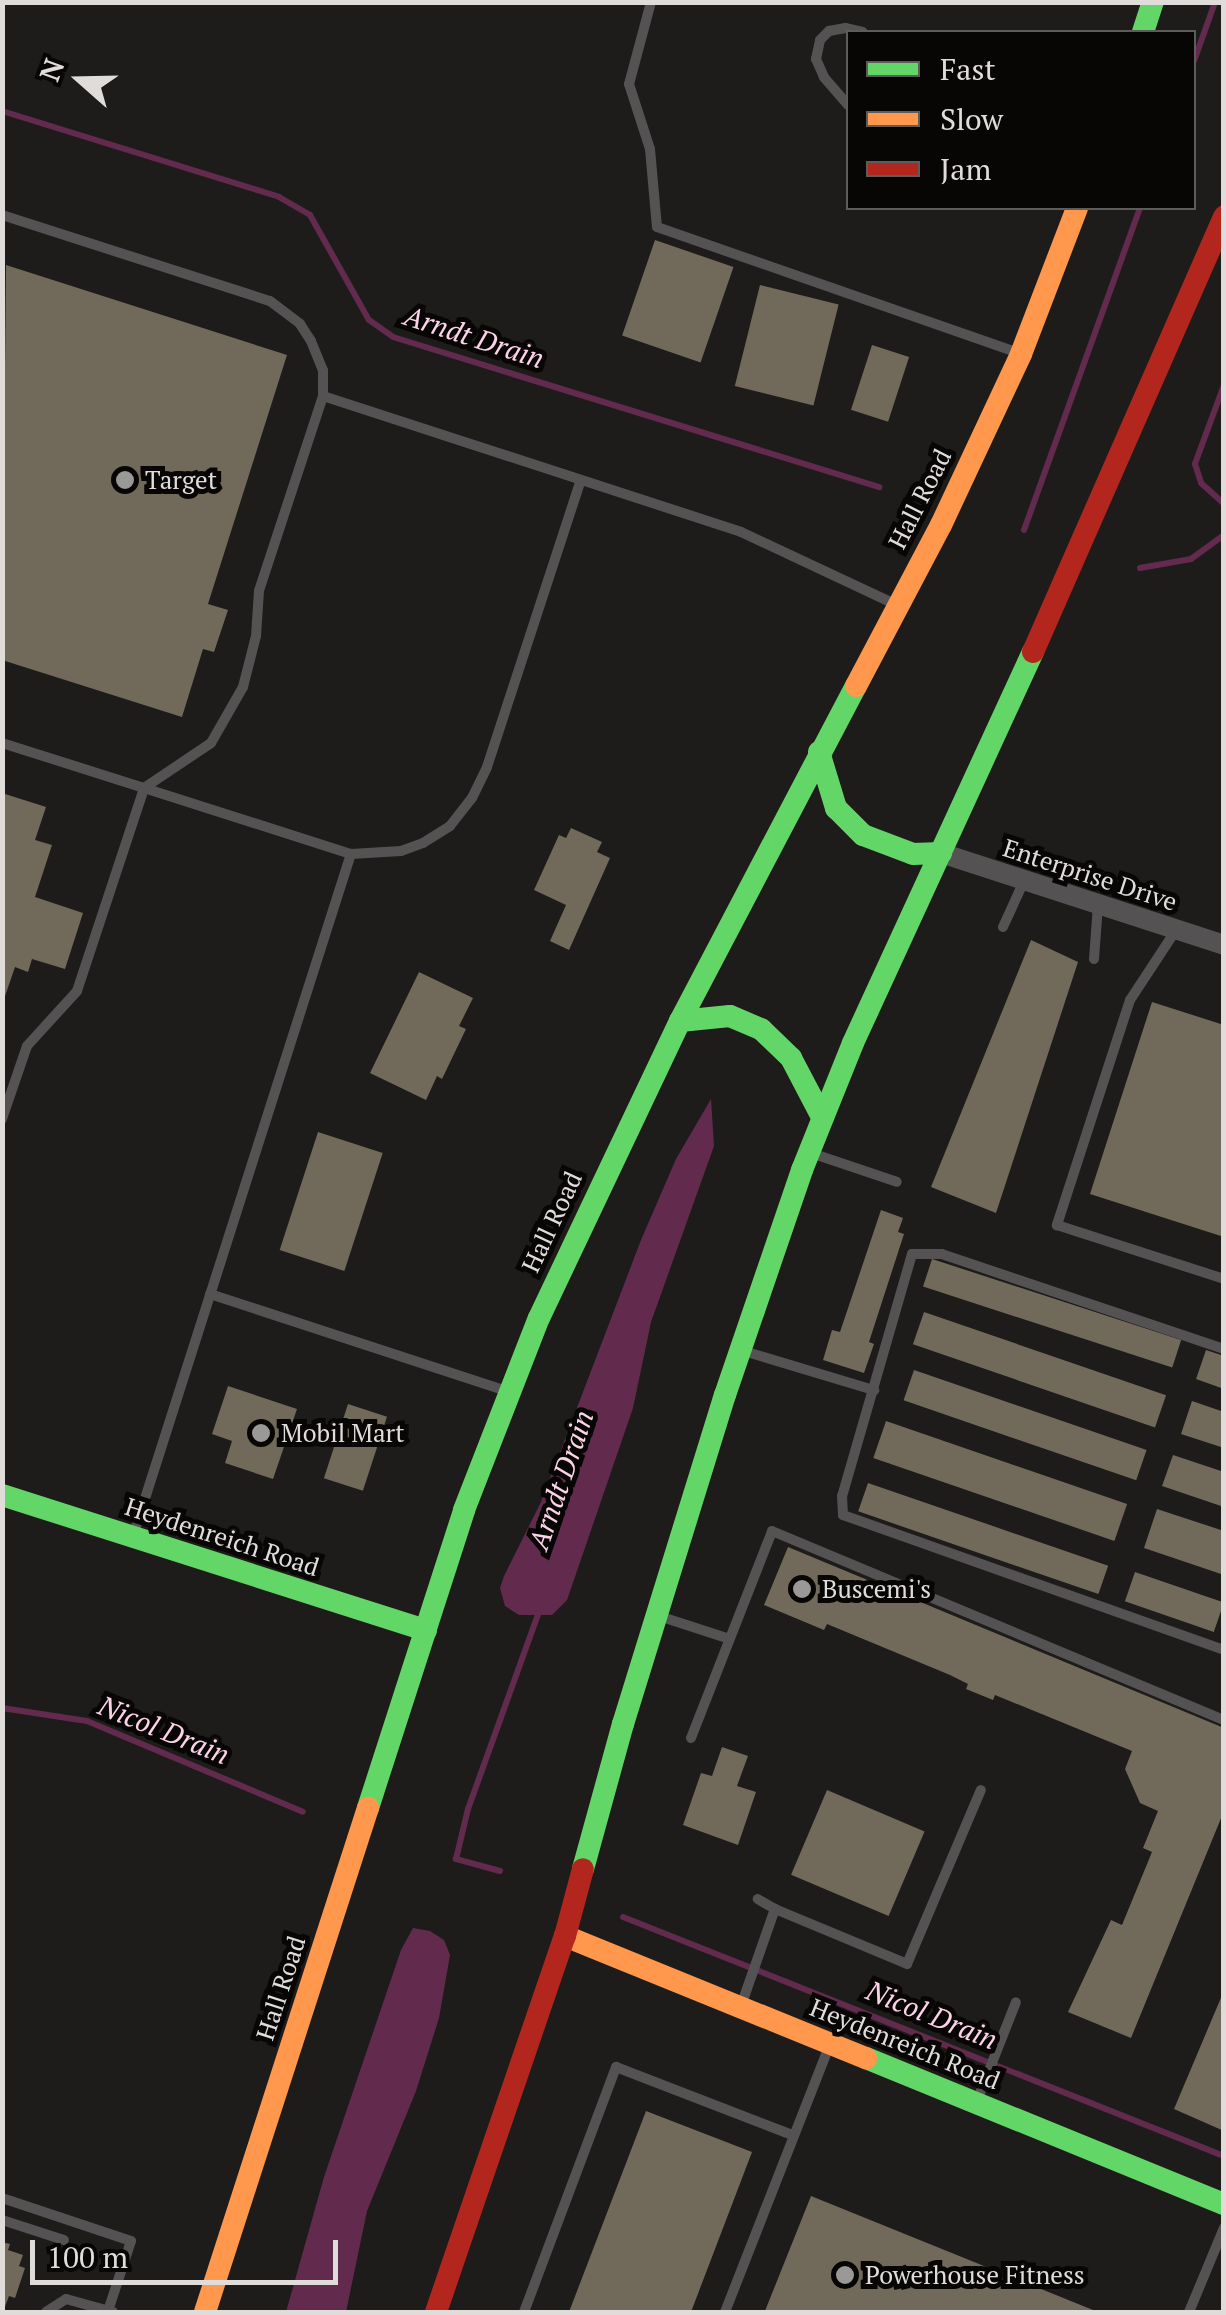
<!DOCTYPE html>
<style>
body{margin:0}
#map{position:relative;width:1226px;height:2315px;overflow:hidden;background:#1e1c1a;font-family:"PT Serif",serif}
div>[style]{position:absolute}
.water>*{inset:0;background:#622b4d}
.stream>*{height:6px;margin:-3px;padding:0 3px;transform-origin:3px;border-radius:3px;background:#622b4d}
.building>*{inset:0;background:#71695a;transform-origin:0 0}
.lane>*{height:10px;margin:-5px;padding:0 5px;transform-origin:5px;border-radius:5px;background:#545252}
.street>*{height:20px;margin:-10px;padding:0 10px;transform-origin:10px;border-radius:10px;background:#545252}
.fast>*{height:22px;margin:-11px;padding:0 11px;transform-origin:11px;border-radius:11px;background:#63d668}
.slow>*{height:22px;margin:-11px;padding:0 11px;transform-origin:11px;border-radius:11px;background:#ff974d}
.jam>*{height:22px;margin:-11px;padding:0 11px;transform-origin:11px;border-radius:11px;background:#b3261e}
.dots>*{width:28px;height:28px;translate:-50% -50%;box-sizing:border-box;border:5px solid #080605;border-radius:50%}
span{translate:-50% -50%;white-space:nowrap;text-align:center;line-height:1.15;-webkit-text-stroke:10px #080605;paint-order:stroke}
.poi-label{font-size:25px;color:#dfdcda}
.left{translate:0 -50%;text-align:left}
.street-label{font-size:25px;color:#dfdcda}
.water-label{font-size:28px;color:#fbd3e8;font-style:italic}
.frame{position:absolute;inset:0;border:5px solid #dfdcda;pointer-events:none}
.legend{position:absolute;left:846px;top:30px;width:350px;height:180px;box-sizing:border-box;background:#080605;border:2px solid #5e5c5a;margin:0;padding:12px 18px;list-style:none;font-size:30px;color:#dfdcda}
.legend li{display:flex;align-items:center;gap:20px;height:50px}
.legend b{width:50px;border:2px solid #5e5c5a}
.north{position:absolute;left:30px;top:30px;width:100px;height:100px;-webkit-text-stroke:8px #080605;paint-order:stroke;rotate:290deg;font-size:28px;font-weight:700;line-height:40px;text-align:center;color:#dfdcda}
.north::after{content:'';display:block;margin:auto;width:35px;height:45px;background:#dfdcda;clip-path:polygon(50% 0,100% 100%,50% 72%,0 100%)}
.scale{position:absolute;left:30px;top:2240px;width:308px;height:45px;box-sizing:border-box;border:5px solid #dfdcda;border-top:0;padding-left:12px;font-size:30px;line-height:35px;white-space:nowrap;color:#dfdcda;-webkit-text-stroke:8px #080605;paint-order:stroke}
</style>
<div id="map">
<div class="water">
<div style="clip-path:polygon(711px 1099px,714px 1146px,651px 1322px,633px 1408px,567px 1600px,552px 1615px,519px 1615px,505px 1606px,500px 1588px,504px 1576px,541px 1502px,641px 1240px,676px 1159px)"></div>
<div style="clip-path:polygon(413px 1928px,430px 1931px,444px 1940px,450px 1955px,439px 2018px,416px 2091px,367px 2211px,346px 2312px,286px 2312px,324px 2177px,401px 1950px)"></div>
</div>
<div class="stream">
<div style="left:1194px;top:61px;width:63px;rotate:-70.4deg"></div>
<div style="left:2px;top:111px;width:290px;rotate:17.2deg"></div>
<div style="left:279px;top:197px;width:36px;rotate:30deg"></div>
<div style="left:310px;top:215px;width:120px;rotate:60.7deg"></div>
<div style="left:369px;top:320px;width:29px;rotate:35deg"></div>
<div style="left:393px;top:337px;width:509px;rotate:17.15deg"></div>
<div style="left:1224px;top:385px;width:84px;rotate:110.2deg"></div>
<div style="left:1195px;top:464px;width:20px;rotate:72deg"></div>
<div style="left:1201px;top:483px;width:31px;rotate:42deg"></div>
<div style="left:1024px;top:530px;width:342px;rotate:-70.2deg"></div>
<div style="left:1140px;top:568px;width:52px;rotate:-10deg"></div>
<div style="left:1191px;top:559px;width:41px;rotate:-36deg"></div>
<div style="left:2px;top:1708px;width:86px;rotate:8.7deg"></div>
<div style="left:87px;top:1721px;width:234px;rotate:22.8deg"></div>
<div style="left:500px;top:1871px;width:46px;rotate:-164.7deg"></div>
<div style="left:456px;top:1859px;width:51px;rotate:-76.5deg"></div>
<div style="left:468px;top:1809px;width:213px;rotate:-70.2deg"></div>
<div style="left:623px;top:1917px;width:647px;rotate:21.69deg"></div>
</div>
<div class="building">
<div style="left:655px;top:240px;width:83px;height:101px;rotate:19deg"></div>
<div style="clip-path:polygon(6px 265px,287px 355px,208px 604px,228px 610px,214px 652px,203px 649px,182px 717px,2px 660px)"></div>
<div style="left:760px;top:285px;width:81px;height:104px;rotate:14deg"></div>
<div style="left:872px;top:345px;width:39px;height:68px;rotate:18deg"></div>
<div style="clip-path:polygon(2px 793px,46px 807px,35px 840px,52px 845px,35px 897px,83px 913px,65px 969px,32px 959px,28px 972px,15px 967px,3px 1002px)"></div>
<div style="clip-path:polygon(571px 828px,602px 842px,597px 852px,610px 858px,569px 950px,550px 941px,566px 905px,534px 890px,559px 835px,566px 838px)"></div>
<div style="clip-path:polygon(1031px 940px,1078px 962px,996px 1213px,931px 1187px)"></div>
<div style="clip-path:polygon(419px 972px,473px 998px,459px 1026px,466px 1029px,442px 1079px,437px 1076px,426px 1100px,370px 1073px)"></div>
<div style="clip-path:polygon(1152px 1002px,1224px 1025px,1224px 1237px,1090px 1194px)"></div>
<div style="left:318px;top:1132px;width:68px;height:124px;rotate:18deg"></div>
<div style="clip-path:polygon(881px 1210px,903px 1218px,898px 1232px,904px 1234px,869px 1342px,874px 1344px,864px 1373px,823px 1360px,832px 1330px,840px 1332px)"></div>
<div style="left:932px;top:1259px;width:262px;height:29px;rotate:18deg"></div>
<div style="left:924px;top:1312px;width:256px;height:34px;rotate:19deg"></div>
<div style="clip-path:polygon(1206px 1350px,1224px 1356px,1224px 1389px,1196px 1379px)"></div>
<div style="left:914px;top:1370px;width:246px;height:32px;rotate:19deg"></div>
<div style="clip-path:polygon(228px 1386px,297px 1409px,273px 1479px,225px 1463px,232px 1441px,212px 1434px)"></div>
<div style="clip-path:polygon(1192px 1401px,1224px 1412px,1224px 1448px,1181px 1434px)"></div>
<div style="left:348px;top:1404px;width:41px;height:78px;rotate:18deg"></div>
<div style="left:886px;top:1421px;width:255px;height:39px;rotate:19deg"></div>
<div style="clip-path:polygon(1173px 1455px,1224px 1472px,1224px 1507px,1162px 1486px)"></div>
<div style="left:868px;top:1483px;width:254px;height:30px;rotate:19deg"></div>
<div style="clip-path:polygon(1157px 1509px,1224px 1531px,1224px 1575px,1144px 1548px)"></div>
<div style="clip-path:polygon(788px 1547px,1224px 1728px,1224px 1811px,1131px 2038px,1068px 2012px,1111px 1920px,1122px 1925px,1152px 1852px,1143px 1848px,1158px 1811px,1140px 1803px,1125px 1769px,1132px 1751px,995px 1695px,993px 1700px,966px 1689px,968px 1684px,950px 1675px,827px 1624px,824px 1630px,764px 1605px)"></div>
<div style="left:1135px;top:1572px;width:94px;height:31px;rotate:19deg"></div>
<div style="clip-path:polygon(722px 1747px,748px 1756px,737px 1786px,756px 1792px,738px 1845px,683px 1825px,701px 1773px,712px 1776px)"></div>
<div style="left:827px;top:1790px;width:106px;height:92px;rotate:23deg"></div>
<div style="clip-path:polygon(1223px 1993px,1224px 1993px,1224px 2131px,1174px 2109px)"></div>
<div style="clip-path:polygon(646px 2111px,752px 2152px,691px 2312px,569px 2312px)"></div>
<div style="clip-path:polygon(811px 2196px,1098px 2312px,770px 2312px,765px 2311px)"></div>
<div style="clip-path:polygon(2px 2242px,10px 2244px,8px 2250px,23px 2255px,19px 2266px,25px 2268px,15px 2298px,9px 2296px,3px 2312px)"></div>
</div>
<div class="lane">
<div style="left:651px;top:2px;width:85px;rotate:105deg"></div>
<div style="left:629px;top:84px;width:68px;rotate:72.1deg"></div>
<div style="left:650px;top:149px;width:78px;rotate:84.9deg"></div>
<div style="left:657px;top:227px;width:380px;rotate:19.2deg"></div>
<div style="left:848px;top:105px;width:37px;rotate:-131deg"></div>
<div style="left:824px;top:77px;width:20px;rotate:-114deg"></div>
<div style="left:816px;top:59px;width:19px;rotate:-78deg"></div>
<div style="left:820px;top:40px;width:13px;rotate:-45deg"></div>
<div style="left:829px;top:31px;width:17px;rotate:-10deg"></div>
<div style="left:846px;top:28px;width:17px;rotate:13deg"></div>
<div style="left:2px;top:215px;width:281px;rotate:17.8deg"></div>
<div style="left:270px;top:301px;width:38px;rotate:37deg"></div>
<div style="left:300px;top:324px;width:20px;rotate:57deg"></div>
<div style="left:311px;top:341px;width:31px;rotate:68deg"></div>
<div style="left:323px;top:370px;width:26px;rotate:90deg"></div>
<div style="left:323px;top:396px;width:205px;rotate:108.2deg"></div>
<div style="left:259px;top:591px;width:45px;rotate:93.8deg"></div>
<div style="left:256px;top:636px;width:53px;rotate:104.3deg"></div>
<div style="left:243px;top:687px;width:64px;rotate:119.7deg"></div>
<div style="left:211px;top:743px;width:81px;rotate:146.1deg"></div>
<div style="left:144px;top:788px;width:149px;rotate:-162.4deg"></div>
<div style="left:323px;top:396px;width:440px;rotate:18deg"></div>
<div style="left:741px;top:532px;width:170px;rotate:25.1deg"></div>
<div style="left:1003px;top:927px;width:51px;rotate:-65.5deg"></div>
<div style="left:1176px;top:930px;width:84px;rotate:123.3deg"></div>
<div style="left:1130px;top:1000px;width:237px;rotate:108deg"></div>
<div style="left:1057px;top:1225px;width:176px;rotate:17.9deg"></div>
<div style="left:1094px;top:959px;width:55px;rotate:-85.8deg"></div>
<div style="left:2px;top:1119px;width:77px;rotate:-71.1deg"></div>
<div style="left:27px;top:1046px;width:74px;rotate:-47.7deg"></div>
<div style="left:77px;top:991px;width:214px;rotate:-71.7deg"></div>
<div style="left:144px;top:788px;width:217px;rotate:17.7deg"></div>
<div style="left:817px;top:1155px;width:84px;rotate:18.6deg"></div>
<div style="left:210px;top:1294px;width:308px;rotate:18.1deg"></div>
<div style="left:1224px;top:1349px;width:298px;rotate:-161.4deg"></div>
<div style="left:942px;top:1254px;width:30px;rotate:180deg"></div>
<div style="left:912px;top:1254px;width:252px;rotate:106.1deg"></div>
<div style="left:842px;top:1496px;width:19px;rotate:87deg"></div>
<div style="left:843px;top:1515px;width:404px;rotate:19.5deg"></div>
<div style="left:747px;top:1352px;width:133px;rotate:16.7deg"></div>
<div style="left:134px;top:1533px;width:713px;rotate:-72.28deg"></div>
<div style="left:351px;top:854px;width:50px;rotate:-3.4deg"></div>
<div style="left:401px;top:851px;width:23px;rotate:-20deg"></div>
<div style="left:423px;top:843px;width:32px;rotate:-32deg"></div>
<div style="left:450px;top:826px;width:36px;rotate:-52deg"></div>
<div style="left:472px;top:798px;width:34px;rotate:-64deg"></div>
<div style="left:487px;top:767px;width:300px;rotate:-71.9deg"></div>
<div style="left:662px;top:1617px;width:68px;rotate:17.9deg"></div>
<div style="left:691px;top:1738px;width:222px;rotate:-68.6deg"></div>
<div style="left:772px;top:1531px;width:490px;rotate:22.7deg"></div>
<div style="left:775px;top:1909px;width:143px;rotate:22.6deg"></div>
<div style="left:907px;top:1964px;width:189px;rotate:-67deg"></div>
<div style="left:742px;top:2003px;width:100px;rotate:-70.7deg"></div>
<div style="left:775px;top:1909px;width:20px;rotate:-150deg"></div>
<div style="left:977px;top:2101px;width:106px;rotate:-68.5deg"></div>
<div style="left:2px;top:2198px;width:136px;rotate:18.4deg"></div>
<div style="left:131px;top:2241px;width:74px;rotate:108.2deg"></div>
<div style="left:2px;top:2220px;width:65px;rotate:17.9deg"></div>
<div style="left:46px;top:2312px;width:24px;rotate:-33deg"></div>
<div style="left:66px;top:2299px;width:49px;rotate:15.5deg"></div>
<div style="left:524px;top:2312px;width:262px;rotate:-69.4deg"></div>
<div style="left:616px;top:2067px;width:189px;rotate:21.1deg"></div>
<div style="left:725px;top:2312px;width:285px;rotate:-68.6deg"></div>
<div style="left:1189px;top:2312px;width:91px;rotate:-67.4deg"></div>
</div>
<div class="street">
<div style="left:941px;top:853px;width:298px;rotate:18deg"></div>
</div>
<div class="fast">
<div style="left:1143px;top:32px;width:32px;rotate:-72deg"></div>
<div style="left:819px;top:752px;width:59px;rotate:73.1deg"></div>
<div style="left:836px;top:808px;width:38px;rotate:45deg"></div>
<div style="left:863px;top:835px;width:53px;rotate:20.8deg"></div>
<div style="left:913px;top:854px;width:28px;rotate:-2deg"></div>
<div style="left:680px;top:1021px;width:50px;rotate:-5.7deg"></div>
<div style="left:730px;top:1016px;width:34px;rotate:23deg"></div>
<div style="left:761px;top:1029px;width:42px;rotate:44deg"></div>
<div style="left:791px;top:1058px;width:67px;rotate:62.3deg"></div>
<div style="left:2px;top:1495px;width:445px;rotate:17.7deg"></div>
<div style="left:368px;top:1808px;width:313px;rotate:-72.1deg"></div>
<div style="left:464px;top:1510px;width:206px;rotate:-68.7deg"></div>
<div style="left:539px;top:1318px;width:329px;rotate:-64.6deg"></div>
<div style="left:680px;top:1021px;width:378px;rotate:-62.3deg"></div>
<div style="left:583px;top:1869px;width:150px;rotate:-74.6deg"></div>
<div style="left:623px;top:1724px;width:344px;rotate:-72.8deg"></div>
<div style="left:725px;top:1395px;width:238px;rotate:-71.1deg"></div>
<div style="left:802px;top:1170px;width:137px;rotate:-68.1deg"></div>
<div style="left:853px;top:1043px;width:430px;rotate:-65.3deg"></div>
<div style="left:866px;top:2058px;width:387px;rotate:22.2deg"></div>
</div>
<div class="slow">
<div style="left:856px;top:686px;width:182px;rotate:-62.2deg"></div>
<div style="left:941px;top:525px;width:189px;rotate:-64.9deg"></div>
<div style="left:1021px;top:354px;width:156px;rotate:-69deg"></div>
<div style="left:565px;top:1936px;width:325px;rotate:22.1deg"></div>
<div style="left:205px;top:2312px;width:530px;rotate:-72.08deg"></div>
</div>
<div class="jam">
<div style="left:1033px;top:652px;width:476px;rotate:-66.3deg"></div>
<div style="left:436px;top:2312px;width:398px;rotate:-71.1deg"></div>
<div style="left:565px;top:1936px;width:69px;rotate:-75deg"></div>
</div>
<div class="dots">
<div style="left:125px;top:480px;background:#9b9997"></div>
<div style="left:261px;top:1433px;background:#9b9997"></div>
<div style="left:802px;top:1589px;background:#9b9997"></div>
<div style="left:845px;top:2275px;background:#9b9997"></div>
</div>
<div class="poi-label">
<span class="left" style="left:145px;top:480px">Target</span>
<span class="left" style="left:281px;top:1433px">Mobil Mart</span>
<span class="left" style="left:822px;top:1589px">Buscemi's</span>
<span class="left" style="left:865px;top:2275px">Powerhouse Fitness</span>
</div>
<div class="street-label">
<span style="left:920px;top:499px;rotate:-63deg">Hall Road</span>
<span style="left:1090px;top:875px;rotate:18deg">Enterprise Drive</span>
<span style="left:552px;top:1222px;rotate:-65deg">Hall Road</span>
<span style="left:222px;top:1537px;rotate:18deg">Heydenreich Road</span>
<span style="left:281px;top:1988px;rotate:-72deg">Hall Road</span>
<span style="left:905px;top:2044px;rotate:22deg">Heydenreich Road</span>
</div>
<div class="water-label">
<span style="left:474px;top:337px;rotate:18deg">Arndt Drain</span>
<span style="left:561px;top:1480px;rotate:-71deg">Arndt Drain</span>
<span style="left:164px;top:1730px;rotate:22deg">Nicol Drain</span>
<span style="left:932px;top:2015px;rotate:22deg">Nicol Drain</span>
</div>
<div class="frame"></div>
<ul class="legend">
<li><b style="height:12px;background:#63d668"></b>Fast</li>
<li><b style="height:12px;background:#ff974d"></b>Slow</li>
<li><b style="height:12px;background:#b3261e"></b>Jam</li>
</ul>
<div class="north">N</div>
<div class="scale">100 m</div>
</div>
